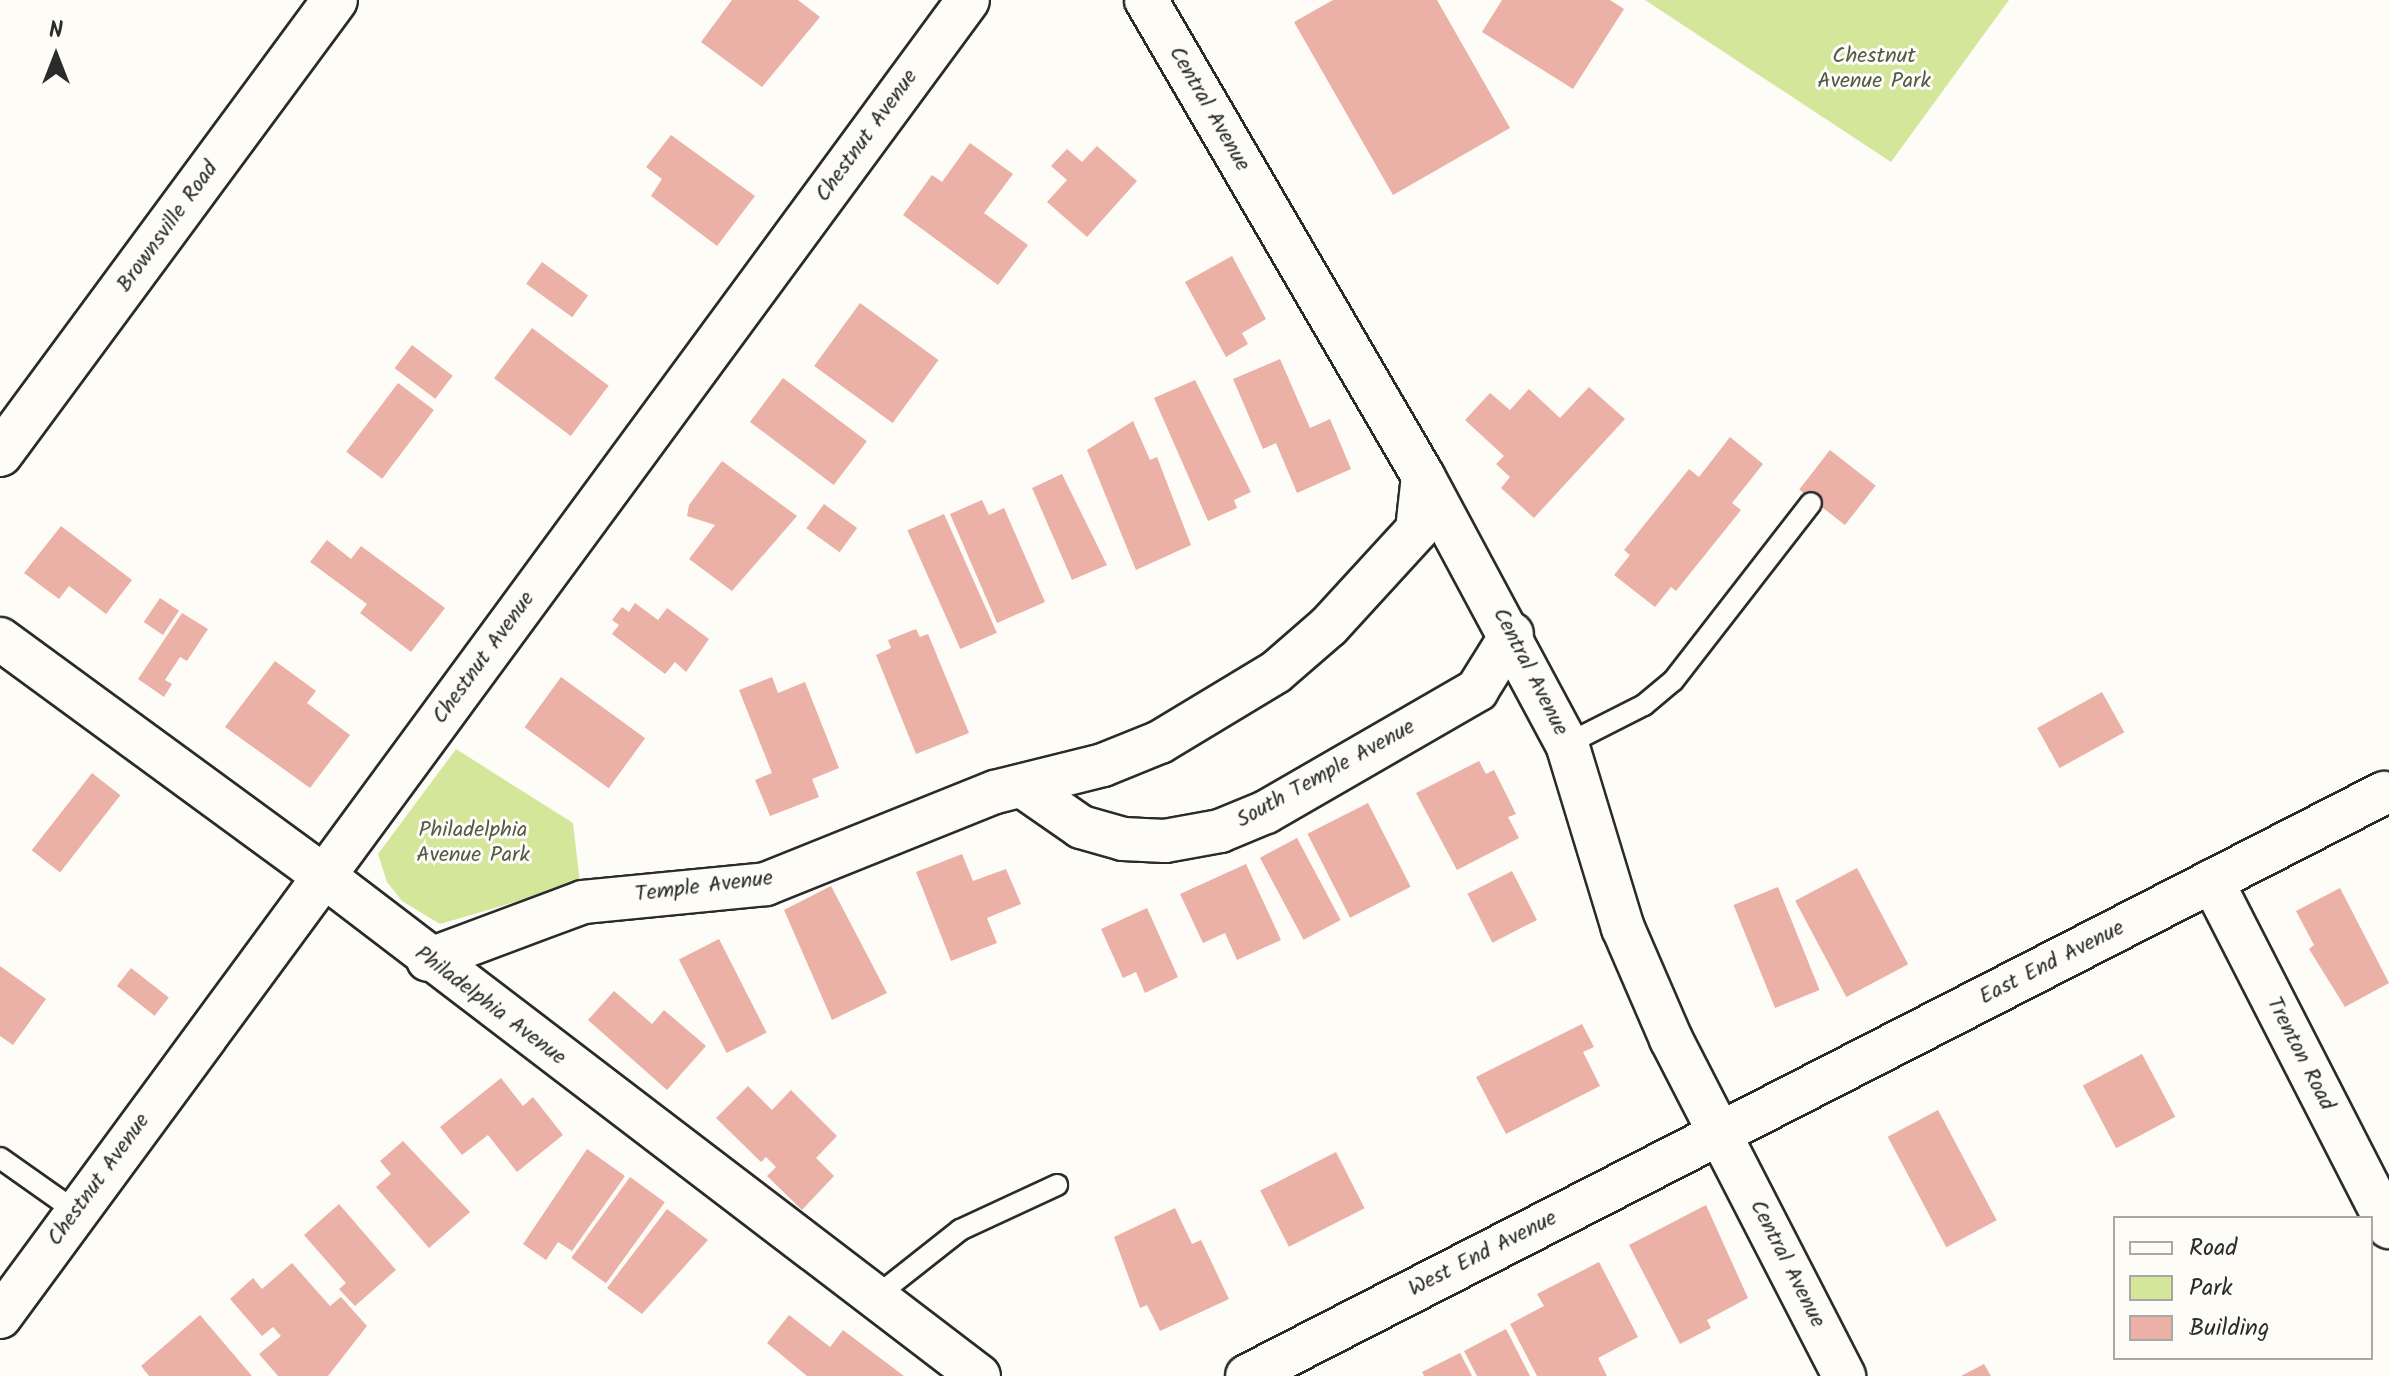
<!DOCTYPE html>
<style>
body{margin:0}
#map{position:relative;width:2389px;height:1376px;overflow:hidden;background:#fdfcf7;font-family:Kalam,sans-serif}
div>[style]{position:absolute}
.green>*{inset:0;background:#d4e69a}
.building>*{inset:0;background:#ebb1a6;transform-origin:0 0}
.roads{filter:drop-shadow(2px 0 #2b2b2b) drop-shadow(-2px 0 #2b2b2b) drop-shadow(0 2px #2b2b2b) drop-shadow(0 -2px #2b2b2b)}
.service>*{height:20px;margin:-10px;padding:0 10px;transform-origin:10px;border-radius:10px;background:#fdfcf7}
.minor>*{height:42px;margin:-21px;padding:0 21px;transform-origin:21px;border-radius:21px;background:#fdfcf7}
.tertiary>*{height:44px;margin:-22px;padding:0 22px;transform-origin:22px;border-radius:22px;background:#fdfcf7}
span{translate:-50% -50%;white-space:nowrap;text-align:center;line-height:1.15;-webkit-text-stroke:6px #fdfcf7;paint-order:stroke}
.park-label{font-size:22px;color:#555a47}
.street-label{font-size:22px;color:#2b2b2b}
.legend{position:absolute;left:2113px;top:1216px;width:260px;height:144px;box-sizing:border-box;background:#fdfcf7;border:2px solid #a9a8a5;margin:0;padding:10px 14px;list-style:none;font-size:24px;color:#2b2b2b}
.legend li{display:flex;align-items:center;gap:16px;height:40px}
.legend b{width:40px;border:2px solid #a9a8a5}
.north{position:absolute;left:16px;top:16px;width:80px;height:80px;-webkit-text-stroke:6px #fdfcf7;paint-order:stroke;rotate:0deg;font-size:22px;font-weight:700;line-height:32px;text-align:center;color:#2b2b2b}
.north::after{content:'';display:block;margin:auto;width:28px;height:36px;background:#2b2b2b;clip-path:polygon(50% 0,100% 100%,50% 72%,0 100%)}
</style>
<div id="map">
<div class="green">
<div style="clip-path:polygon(1645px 0,2009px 0,1891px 162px)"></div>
<div style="clip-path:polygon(456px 749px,573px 823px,580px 883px,440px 924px,402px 901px,387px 882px,378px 854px)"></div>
</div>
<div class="building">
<div style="clip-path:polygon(732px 0,798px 0,820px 17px,762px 87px,701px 42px)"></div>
<div style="clip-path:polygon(1333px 0,1437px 0,1510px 128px,1393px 195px,1294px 22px)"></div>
<div style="clip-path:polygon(1502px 0,1610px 0,1624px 9px,1573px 89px,1482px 32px)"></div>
<div style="clip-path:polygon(671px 135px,755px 196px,717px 246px,651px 196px,662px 179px,646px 167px)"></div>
<div style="clip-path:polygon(970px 143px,1013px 174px,984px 213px,1028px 245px,998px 285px,903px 215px,932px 175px,942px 182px)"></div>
<div style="clip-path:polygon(1097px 146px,1137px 181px,1087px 237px,1047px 202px,1067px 180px,1051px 166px,1067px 149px,1082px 162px)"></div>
<div style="clip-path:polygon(1232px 256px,1266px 319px,1242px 333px,1248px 344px,1226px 357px,1185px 282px)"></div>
<div style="left:542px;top:262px;width:57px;height:27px;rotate:36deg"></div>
<div style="left:860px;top:303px;width:97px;height:78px;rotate:36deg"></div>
<div style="left:532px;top:328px;width:96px;height:63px;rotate:37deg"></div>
<div style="left:412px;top:345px;width:51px;height:29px;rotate:37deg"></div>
<div style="clip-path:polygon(1280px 359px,1310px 428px,1330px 419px,1351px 469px,1297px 493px,1276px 443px,1263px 449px,1233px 379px)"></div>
<div style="left:783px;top:378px;width:105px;height:55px;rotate:37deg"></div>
<div style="clip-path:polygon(1195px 380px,1251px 492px,1234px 500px,1237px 508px,1208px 521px,1154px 398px)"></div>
<div style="left:398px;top:383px;width:45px;height:86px;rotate:37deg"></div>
<div style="clip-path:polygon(1589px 387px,1625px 419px,1534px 518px,1501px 488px,1510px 477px,1496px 464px,1504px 456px,1465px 420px,1490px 393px,1510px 410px,1529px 389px,1560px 418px)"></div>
<div style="clip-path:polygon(1133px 421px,1150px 460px,1157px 457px,1191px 545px,1136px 570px,1087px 450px)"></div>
<div style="clip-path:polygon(1730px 437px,1763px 464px,1732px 503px,1741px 510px,1676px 591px,1671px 587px,1655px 607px,1614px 575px,1630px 555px,1624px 550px,1689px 469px,1699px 477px)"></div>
<div style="left:1830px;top:450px;width:58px;height:50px;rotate:38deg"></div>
<div style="clip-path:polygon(722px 461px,797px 516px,732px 591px,689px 559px,715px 525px,687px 516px,689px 505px)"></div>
<div style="clip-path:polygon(1062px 474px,1107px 565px,1072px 580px,1032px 488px)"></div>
<div style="clip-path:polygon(982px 500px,989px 515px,1004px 508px,1045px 602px,997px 623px,950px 514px)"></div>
<div style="left:824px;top:504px;width:41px;height:30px;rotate:36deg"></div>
<div style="left:944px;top:514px;width:130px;height:40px;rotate:66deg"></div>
<div style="clip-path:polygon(61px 526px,132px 580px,106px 614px,69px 586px,59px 599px,24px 573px)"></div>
<div style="clip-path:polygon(327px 540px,351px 559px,361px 546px,445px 608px,411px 652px,360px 613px,367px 604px,310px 562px)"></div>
<div style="left:160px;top:598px;width:23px;height:29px;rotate:34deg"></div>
<div style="clip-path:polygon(635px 603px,658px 620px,667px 608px,709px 639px,686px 672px,675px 662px,665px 674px,612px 634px,619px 625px,612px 620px,622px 607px,629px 612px)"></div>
<div style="clip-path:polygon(182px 613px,208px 629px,187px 661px,180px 657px,165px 680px,172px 684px,164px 697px,138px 679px)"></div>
<div style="clip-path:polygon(916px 629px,920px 637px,928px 634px,969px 733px,916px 754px,876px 655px,891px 648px,888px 640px)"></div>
<div style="clip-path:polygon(275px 661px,316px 691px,307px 703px,350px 735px,310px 788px,225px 727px)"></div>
<div style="left:561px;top:677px;width:104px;height:62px;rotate:36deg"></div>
<div style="clip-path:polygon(772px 677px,778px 693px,805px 682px,839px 768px,812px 779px,819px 797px,770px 816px,755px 780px,772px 773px,739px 690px)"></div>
<div style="left:2102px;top:692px;width:46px;height:74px;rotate:61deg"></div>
<div style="clip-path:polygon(1479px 761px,1486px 774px,1494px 770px,1516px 814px,1508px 817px,1519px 838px,1457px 870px,1416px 793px)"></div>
<div style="left:92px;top:773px;width:36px;height:98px;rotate:38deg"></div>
<div style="left:1368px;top:803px;width:94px;height:68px;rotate:63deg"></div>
<div style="left:1297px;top:838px;width:93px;height:42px;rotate:62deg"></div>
<div style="clip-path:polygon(962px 854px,973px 881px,1006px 869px,1021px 904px,987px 918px,997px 943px,951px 961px,916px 872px)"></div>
<div style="clip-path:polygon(1246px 864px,1281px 940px,1237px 960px,1225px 933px,1203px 943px,1180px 894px)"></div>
<div style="left:1857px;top:868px;width:109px;height:70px;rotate:62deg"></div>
<div style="left:1512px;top:871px;width:55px;height:50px;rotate:63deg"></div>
<div style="clip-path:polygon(831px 886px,887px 993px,832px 1020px,784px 910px)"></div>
<div style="left:1778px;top:887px;width:111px;height:48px;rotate:68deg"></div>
<div style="clip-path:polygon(2340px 888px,2389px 983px,2345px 1007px,2309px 949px,2314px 945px,2296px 911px)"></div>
<div style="clip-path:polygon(1147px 908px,1178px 977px,1145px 993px,1136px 972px,1123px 978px,1101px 929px)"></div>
<div style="left:719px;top:939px;width:105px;height:45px;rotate:63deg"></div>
<div style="clip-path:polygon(0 966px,46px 999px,13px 1045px,0 1036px)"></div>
<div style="left:131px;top:968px;width:48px;height:23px;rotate:38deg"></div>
<div style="clip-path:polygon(614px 991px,652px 1024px,664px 1010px,706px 1046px,667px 1090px,588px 1020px)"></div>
<div style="clip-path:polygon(1582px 1024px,1594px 1047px,1583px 1052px,1600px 1086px,1506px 1134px,1476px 1077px)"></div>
<div style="left:2142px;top:1054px;width:71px;height:67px;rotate:62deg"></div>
<div style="clip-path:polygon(501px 1078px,523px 1106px,533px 1097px,563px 1135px,517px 1172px,488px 1135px,462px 1155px,440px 1127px)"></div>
<div style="clip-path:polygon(748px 1086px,772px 1110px,791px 1090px,837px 1136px,816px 1158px,834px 1176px,802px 1210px,767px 1176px,776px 1167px,766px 1157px,761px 1162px,716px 1118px)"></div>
<div style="left:1938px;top:1110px;width:125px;height:57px;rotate:62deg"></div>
<div style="clip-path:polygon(403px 1141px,470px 1212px,429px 1248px,376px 1187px,391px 1174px,380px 1161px)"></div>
<div style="clip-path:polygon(587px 1149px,625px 1176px,572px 1251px,558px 1242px,546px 1260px,523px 1244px)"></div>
<div style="left:1336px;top:1152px;width:63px;height:85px;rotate:63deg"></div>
<div style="left:630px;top:1177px;width:43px;height:100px;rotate:36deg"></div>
<div style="clip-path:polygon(339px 1204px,396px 1270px,355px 1306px,339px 1289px,346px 1283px,304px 1235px)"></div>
<div style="clip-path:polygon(1706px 1205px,1748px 1298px,1707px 1320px,1711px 1328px,1680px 1344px,1629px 1245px)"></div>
<div style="clip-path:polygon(1175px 1208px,1192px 1244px,1201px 1240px,1229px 1299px,1160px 1331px,1147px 1305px,1140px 1308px,1114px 1237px)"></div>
<div style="clip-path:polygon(667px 1209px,708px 1240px,642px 1314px,607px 1288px)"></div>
<div style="clip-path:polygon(1599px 1262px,1638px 1337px,1598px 1358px,1607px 1376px,1537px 1376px,1510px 1324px,1544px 1306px,1537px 1294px)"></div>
<div style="clip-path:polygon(292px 1263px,330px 1306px,341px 1297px,367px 1326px,328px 1376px,278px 1376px,259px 1354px,281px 1336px,273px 1327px,262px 1336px,230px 1299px,253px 1278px,262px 1289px)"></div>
<div style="clip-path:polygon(200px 1315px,252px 1376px,149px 1376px,141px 1366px)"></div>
<div style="clip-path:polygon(789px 1315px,830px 1347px,843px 1330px,904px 1376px,807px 1376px,767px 1343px)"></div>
<div style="clip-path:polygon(1506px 1329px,1530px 1376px,1477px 1376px,1464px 1351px)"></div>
<div style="clip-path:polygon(1460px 1353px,1472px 1376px,1424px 1376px,1422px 1372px)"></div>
<div style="clip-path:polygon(1984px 1364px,1991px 1376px,1961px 1376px)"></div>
</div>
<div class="roads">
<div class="service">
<div style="left:1567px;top:744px;width:86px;rotate:-26.9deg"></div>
<div style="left:1644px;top:705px;width:38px;rotate:-40deg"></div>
<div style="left:1673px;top:681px;width:225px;rotate:-52.2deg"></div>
<div style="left:0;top:1158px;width:92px;rotate:35.2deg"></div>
<div style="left:874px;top:1298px;width:110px;rotate:-38.3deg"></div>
<div style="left:960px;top:1230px;width:107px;rotate:-24.9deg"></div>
</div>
<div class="minor">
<div style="left:1146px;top:0;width:551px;rotate:59.8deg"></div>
<div style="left:1423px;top:476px;width:304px;rotate:61.8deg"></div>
<div style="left:1567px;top:744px;width:192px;rotate:73.1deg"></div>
<div style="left:1623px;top:928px;width:121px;rotate:66.6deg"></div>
<div style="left:1671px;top:1039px;width:379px;rotate:62.8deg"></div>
<div style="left:0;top:639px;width:401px;rotate:36.2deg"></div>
<div style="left:324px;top:876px;width:824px;rotate:37.36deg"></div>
<div style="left:1022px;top:786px;width:72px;rotate:34.8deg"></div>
<div style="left:1081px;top:827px;width:44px;rotate:15.9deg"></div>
<div style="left:1123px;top:839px;width:42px;rotate:2.7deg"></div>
<div style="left:1165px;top:841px;width:56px;rotate:-10.3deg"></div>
<div style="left:1220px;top:831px;width:50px;rotate:-22.4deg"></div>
<div style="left:1266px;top:812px;width:244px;rotate:-30deg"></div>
<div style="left:1477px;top:690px;width:66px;rotate:-58deg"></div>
<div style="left:2212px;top:881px;width:389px;rotate:62.9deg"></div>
<div style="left:428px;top:960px;width:165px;rotate:-20.5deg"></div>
<div style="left:583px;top:902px;width:184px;rotate:-5.6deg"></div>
<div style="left:766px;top:884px;width:247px;rotate:-21.9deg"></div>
<div style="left:995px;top:792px;width:111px;rotate:-14deg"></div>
<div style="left:1103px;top:765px;width:61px;rotate:-22deg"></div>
<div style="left:1160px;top:742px;width:135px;rotate:-31.1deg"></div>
<div style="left:1276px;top:672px;width:70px;rotate:-41deg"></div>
<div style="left:1329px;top:626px;width:130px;rotate:-47.5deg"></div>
<div style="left:1417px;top:530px;width:54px;rotate:-83.7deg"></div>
<div style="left:0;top:1317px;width:1634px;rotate:-53.68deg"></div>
<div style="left:1247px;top:1376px;width:1278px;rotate:-27.15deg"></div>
</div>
<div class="tertiary">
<div style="left:0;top:454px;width:564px;rotate:-53.58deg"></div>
</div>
</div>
<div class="park-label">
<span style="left:1874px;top:69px">Chestnut<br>Avenue Park</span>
<span style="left:473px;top:843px">Philadelphia<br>Avenue Park</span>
</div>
<div class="street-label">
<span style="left:1209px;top:109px;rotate:60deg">Central Avenue</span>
<span style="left:867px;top:136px;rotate:-54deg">Chestnut Avenue</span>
<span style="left:168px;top:227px;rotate:-54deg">Brownsville Road</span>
<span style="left:484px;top:658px;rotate:-54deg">Chestnut Avenue</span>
<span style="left:1530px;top:672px;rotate:63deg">Central Avenue</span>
<span style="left:1326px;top:774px;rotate:-29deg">South Temple Avenue</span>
<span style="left:704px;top:887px;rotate:-7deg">Temple Avenue</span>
<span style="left:2052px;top:963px;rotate:-27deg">East End Avenue</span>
<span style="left:490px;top:1006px;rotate:37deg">Philadelphia Avenue</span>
<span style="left:2300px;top:1054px;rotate:63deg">Trenton Road</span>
<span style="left:99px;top:1180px;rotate:-54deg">Chestnut Avenue</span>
<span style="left:1483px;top:1254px;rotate:-27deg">West End Avenue</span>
<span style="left:1787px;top:1264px;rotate:63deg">Central Avenue</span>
</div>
<ul class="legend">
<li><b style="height:10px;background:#fdfcf7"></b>Road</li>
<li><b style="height:22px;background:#d4e69a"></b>Park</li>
<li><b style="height:22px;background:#ebb1a6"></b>Building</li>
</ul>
<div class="north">N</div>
</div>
